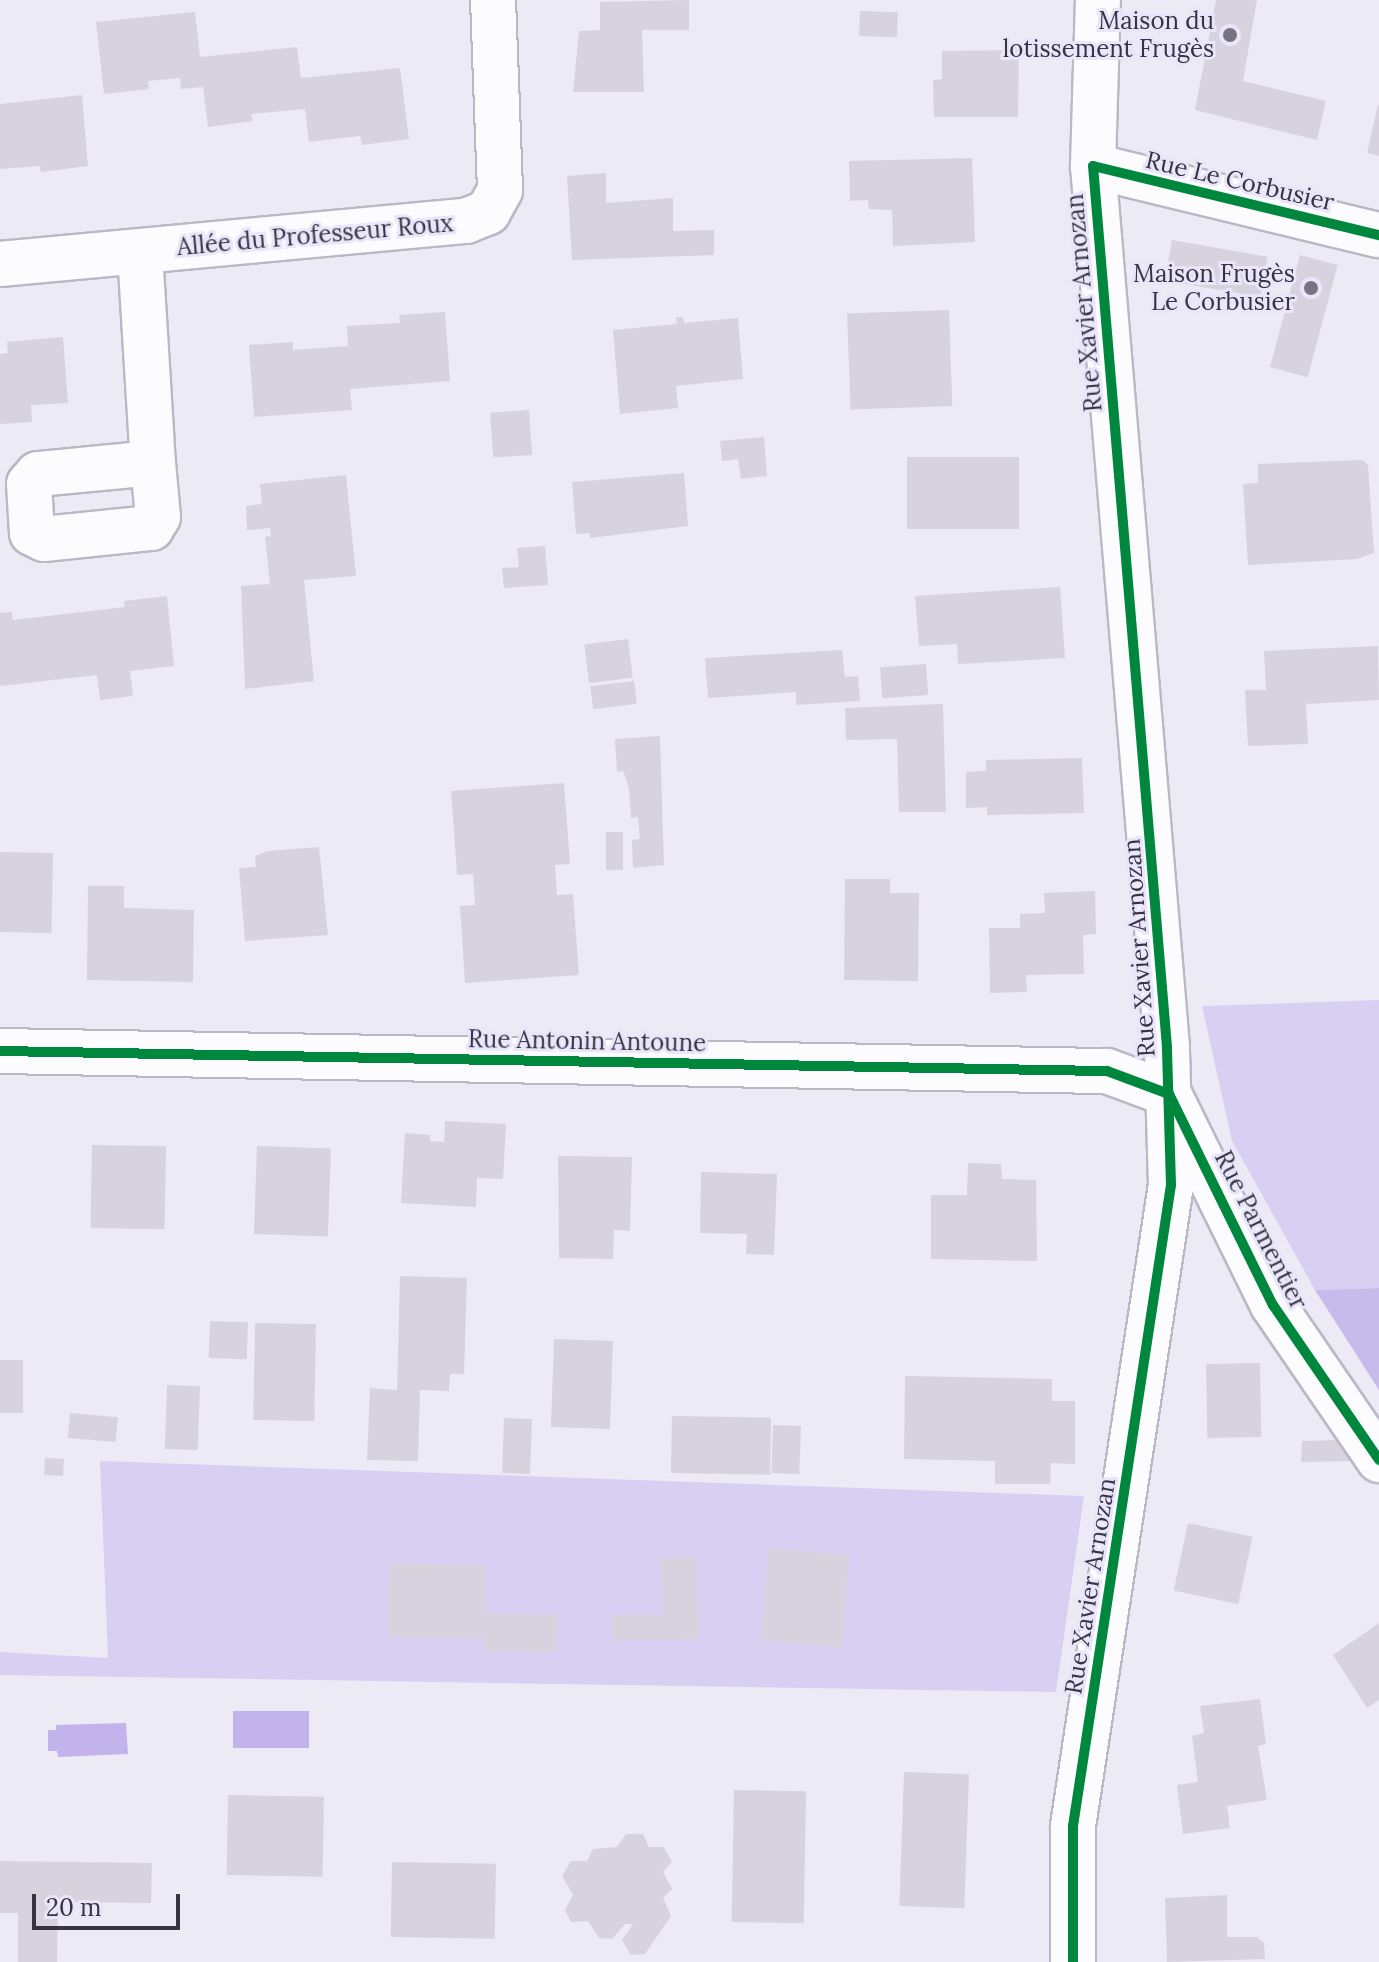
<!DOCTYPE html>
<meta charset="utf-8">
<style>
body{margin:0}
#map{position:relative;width:1379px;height:1962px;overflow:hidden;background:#eceaf5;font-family:Lora,serif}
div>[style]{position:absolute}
.green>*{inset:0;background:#d8d0f3}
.forest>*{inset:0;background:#c7bbeb}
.water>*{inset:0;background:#c3b3ed;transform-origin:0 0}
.building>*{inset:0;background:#d6d3df;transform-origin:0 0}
.roads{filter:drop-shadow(2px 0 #bab8c4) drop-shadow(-2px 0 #bab8c4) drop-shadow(0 2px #bab8c4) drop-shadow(0 -2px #bab8c4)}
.minor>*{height:44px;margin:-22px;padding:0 22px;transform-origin:22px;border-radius:22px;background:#fcfcfe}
.cycleway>*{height:10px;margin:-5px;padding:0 5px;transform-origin:5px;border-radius:5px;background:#00873e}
.dots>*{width:22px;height:22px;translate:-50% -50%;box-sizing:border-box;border:4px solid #e9e5fa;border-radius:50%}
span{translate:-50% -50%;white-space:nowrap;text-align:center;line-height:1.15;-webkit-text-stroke:6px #e9e5fa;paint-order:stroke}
.poi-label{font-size:24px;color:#373441}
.right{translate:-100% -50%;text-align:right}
.street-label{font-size:24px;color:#373441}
.scale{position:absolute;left:32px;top:1894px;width:148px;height:36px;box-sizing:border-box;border:4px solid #373441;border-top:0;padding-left:10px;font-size:24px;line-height:28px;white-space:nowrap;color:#373441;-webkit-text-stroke:6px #e9e5fa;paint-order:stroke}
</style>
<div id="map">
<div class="green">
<div style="clip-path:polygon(1379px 1000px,1379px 1288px,1315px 1290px,1232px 1141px,1202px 1006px)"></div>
<div style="clip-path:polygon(100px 1461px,1084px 1496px,1056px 1692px,0 1675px,0 1652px,108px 1658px)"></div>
</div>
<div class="forest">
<div style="clip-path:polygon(1379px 1288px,1379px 1390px,1315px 1290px)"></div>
</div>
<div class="water">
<div style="left:233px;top:1711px;width:76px;height:37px"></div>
<div style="clip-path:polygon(126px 1723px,128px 1754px,58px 1757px,57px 1751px,48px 1751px,48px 1730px,56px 1730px,56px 1725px)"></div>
</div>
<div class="building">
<div style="clip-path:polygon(689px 0,689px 30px,642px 30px,644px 92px,573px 92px,579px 31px,600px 30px,600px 2px)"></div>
<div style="clip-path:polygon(1216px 0,1257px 0,1243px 81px,1326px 101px,1317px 140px,1195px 110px)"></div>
<div style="left:860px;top:11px;width:38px;height:25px;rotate:2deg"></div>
<div style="clip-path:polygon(195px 12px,200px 57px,297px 47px,301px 78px,400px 68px,409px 139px,362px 145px,360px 136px,309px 142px,305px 109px,251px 114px,253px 121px,208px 127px,203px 87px,181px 89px,180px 78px,148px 81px,149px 89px,104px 94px,96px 22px)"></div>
<div style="clip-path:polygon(1019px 50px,1018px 117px,934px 117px,933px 80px,942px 79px,942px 51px)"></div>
<div style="clip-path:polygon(82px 95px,88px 166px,41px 172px,40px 166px,0 169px,0 104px)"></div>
<div style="clip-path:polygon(1378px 105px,1379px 105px,1379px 156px,1367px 153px)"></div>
<div style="clip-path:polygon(972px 158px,975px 242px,893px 246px,892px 210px,869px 209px,868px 200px,850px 201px,849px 161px)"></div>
<div style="clip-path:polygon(606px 173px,606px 203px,673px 198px,673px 231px,714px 230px,714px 255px,572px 260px,567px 176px)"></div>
<div style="left:1172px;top:240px;width:97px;height:41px;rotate:10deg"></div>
<div style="left:1300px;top:255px;width:39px;height:116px;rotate:15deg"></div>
<div style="left:949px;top:310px;width:96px;height:102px;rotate:88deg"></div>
<div style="clip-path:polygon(445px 312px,450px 381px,350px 389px,352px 410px,254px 417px,249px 345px,293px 342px,293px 350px,348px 346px,347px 326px,400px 323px,399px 315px)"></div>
<div style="clip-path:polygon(676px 317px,683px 317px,684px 323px,738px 318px,743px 379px,676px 386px,678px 408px,620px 414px,613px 330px,677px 324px)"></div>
<div style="clip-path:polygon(63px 337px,68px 403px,31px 405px,32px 422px,0 424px,0 354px,8px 353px,7px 342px)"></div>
<div style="left:529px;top:410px;width:45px;height:39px;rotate:86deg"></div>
<div style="clip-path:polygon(764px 437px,767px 476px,741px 479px,738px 459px,722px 461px,720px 441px)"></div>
<div style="left:1019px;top:457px;width:72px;height:112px;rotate:90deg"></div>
<div style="clip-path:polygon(1363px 460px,1368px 465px,1374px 553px,1357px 559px,1248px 565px,1243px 484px,1258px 483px,1258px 464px)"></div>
<div style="clip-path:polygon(684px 473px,688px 526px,590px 538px,590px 533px,576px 534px,572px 482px)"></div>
<div style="clip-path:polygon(346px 475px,356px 576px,304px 580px,314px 681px,245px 689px,241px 586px,270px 584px,265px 537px,271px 536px,270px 528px,247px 530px,246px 506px,262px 504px,260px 484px)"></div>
<div style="clip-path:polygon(545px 546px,548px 585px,504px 588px,502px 568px,519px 567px,517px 548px)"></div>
<div style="clip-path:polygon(1060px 587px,1065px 658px,958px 664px,957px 644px,919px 646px,915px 596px)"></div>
<div style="clip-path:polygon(167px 596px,174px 666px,130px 671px,133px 696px,100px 700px,97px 675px,0 686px,0 613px,12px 612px,13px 620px,125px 607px,124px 601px)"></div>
<div style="left:628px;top:639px;width:39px;height:44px;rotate:83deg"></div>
<div style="clip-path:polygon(1378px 646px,1379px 700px,1306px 704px,1308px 744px,1248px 746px,1245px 690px,1266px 690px,1264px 651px)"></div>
<div style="clip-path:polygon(842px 650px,845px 677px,858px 676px,860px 701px,796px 705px,796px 692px,708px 698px,705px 658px)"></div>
<div style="left:926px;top:664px;width:31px;height:46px;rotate:86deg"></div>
<div style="left:634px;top:681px;width:23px;height:44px;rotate:83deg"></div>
<div style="clip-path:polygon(943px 704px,946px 812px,899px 812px,897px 739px,846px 740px,845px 708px)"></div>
<div style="clip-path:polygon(660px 736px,664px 865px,633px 868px,632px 840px,640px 839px,638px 817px,631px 818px,629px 788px,623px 771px,617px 772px,615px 739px)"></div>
<div style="clip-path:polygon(1082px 758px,1084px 813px,987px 815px,987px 807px,966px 808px,966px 772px,986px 771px,986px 760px)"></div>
<div style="clip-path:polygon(564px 783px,570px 864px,555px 865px,557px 895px,573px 894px,579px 975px,465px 983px,460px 906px,475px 905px,473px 874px,457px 875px,451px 791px)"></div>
<div style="left:606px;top:832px;width:17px;height:38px"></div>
<div style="clip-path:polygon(319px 847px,328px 935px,245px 941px,239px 868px,256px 867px,255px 856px,268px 851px)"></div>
<div style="left:0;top:852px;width:53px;height:80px;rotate:1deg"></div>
<div style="clip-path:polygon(845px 879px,890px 879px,890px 893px,919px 893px,918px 981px,844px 980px)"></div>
<div style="clip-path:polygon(88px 886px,124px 886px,124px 908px,194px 910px,193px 982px,87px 980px)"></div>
<div style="clip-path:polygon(1095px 891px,1096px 934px,1083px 935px,1084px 974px,1026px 975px,1027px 992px,990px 993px,989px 928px,1020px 928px,1020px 914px,1045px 913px,1044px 893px)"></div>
<div style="clip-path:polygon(445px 1121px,506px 1124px,503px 1179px,477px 1178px,476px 1207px,401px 1203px,405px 1133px,430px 1135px,430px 1141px,444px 1142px)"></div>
<div style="left:92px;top:1145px;width:74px;height:83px;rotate:1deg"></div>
<div style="left:257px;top:1146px;width:74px;height:88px;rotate:2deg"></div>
<div style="clip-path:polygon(558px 1156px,632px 1157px,630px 1231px,614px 1230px,613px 1259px,559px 1258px)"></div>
<div style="clip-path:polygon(968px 1163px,1001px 1164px,1002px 1179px,1036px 1180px,1037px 1261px,931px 1259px,931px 1195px,967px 1195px)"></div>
<div style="clip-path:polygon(701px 1172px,777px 1174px,774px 1255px,746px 1254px,747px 1234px,700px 1233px)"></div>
<div style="clip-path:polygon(400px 1276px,467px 1278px,464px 1374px,450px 1374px,449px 1391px,420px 1390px,418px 1461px,367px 1460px,370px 1388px,397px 1390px)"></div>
<div style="left:210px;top:1321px;width:38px;height:37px;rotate:2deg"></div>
<div style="left:255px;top:1323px;width:61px;height:97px;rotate:1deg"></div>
<div style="left:554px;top:1339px;width:59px;height:88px;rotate:2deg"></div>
<div style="left:0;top:1360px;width:23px;height:53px"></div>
<div style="left:1260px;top:1363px;width:74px;height:54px;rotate:89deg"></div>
<div style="clip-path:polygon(905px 1376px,1052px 1379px,1052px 1401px,1075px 1401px,1075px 1464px,1051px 1463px,1050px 1484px,995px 1484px,995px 1461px,904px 1459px)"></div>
<div style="left:167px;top:1385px;width:33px;height:64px;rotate:2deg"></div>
<div style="left:70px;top:1413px;width:48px;height:25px;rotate:5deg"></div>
<div style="left:672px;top:1416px;width:99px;height:57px;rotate:1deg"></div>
<div style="left:504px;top:1418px;width:28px;height:55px;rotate:2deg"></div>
<div style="left:773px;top:1425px;width:28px;height:48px;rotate:2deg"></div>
<div style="clip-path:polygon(1343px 1440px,1357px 1461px,1301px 1462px,1302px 1441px)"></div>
<div style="left:45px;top:1458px;width:19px;height:17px;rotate:3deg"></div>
<div style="left:1188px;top:1523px;width:66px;height:69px;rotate:12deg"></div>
<div style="left:769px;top:1548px;width:81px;height:93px;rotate:5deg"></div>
<div style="clip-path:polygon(695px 1557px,700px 1639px,612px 1641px,612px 1615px,663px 1615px,660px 1559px)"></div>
<div style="clip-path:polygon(389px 1564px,485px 1565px,485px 1614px,558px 1615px,557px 1652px,484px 1651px,484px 1638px,388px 1637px)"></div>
<div style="clip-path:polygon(1379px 1623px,1379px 1700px,1367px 1708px,1333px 1655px)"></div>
<div style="clip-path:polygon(1260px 1699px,1266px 1744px,1258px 1746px,1267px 1800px,1227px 1806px,1230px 1828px,1183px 1834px,1177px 1785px,1198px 1782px,1192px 1736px,1204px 1733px,1200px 1706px)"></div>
<div style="left:904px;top:1772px;width:65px;height:134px;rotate:2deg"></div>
<div style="left:734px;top:1790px;width:72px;height:132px;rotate:1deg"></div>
<div style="left:228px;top:1795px;width:96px;height:80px;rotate:1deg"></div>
<div style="clip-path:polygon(626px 1834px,643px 1834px,649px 1847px,664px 1847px,672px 1862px,663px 1872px,672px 1889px,663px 1898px,671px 1916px,645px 1954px,631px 1955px,622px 1940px,633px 1924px,625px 1924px,612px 1939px,599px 1938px,588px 1921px,571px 1922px,565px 1910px,573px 1895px,562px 1876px,571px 1861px,587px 1861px,593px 1849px,617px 1847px)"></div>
<div style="clip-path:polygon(0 1861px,152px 1863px,151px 1903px,58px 1902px,57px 1962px,18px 1962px,18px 1913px,0 1913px)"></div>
<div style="left:392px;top:1862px;width:104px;height:75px;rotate:1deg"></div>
<div style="clip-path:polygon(1227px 1895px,1227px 1937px,1257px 1937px,1264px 1943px,1265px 1959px,1167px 1962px,1165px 1898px)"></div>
</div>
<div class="roads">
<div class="minor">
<div style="left:1093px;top:166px;width:294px;rotate:13.6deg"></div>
<div style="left:140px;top:252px;width:211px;rotate:86.5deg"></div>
<div style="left:153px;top:463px;width:116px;rotate:174.5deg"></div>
<div style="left:38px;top:474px;width:13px;rotate:132deg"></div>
<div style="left:29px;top:484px;width:49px;rotate:86.5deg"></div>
<div style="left:32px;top:533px;width:13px;rotate:27deg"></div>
<div style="left:44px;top:539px;width:108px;rotate:-5.9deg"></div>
<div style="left:151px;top:528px;width:13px;rotate:-58deg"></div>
<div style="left:158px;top:517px;width:54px;rotate:-95.3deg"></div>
<div style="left:0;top:264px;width:468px;rotate:-5.3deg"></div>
<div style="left:466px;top:221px;width:24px;rotate:-22deg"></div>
<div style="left:488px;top:212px;width:25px;rotate:-61deg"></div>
<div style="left:500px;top:190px;width:190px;rotate:-92.1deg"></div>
<div style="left:0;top:1051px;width:1107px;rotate:1.04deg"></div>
<div style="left:1107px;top:1071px;width:66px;rotate:20.4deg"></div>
<div style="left:1169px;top:1094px;width:235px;rotate:63.8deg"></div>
<div style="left:1273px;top:1305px;width:188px;rotate:55.6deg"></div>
<div style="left:1073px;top:1962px;width:136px;rotate:-90deg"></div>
<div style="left:1073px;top:1826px;width:648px;rotate:-81.31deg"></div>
<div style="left:1171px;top:1185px;width:138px;rotate:-91.7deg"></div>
<div style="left:1167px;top:1047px;width:884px;rotate:-94.8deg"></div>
<div style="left:1093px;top:166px;width:166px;rotate:-88.3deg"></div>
</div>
</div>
<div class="cycleway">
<div style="left:0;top:1051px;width:1107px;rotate:1.04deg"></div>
<div style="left:1107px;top:1071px;width:66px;rotate:20.4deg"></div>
<div style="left:1169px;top:1094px;width:235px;rotate:63.8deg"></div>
<div style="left:1273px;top:1305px;width:188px;rotate:55.6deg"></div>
<div style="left:1073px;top:1962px;width:136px;rotate:-90deg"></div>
<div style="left:1073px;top:1826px;width:648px;rotate:-81.31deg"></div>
<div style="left:1171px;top:1185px;width:138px;rotate:-91.7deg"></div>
<div style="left:1167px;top:1047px;width:884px;rotate:-94.8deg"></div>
<div style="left:1093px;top:166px;width:294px;rotate:13.6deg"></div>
</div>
<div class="dots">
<div style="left:1230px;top:35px;background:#767480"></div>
<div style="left:1311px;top:288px;background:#767480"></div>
</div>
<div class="poi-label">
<span class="right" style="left:1214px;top:35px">Maison du<br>lotissement Frugès</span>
<span class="right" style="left:1295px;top:288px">Maison Frugès<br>Le Corbusier</span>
</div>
<div class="street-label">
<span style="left:1240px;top:181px;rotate:13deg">Rue Le Corbusier</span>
<span style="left:315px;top:235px;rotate:-5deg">Allée du Professeur Roux</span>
<span style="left:1084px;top:303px;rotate:-95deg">Rue Xavier Arnozan</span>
<span style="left:1139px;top:948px;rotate:-94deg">Rue Xavier Arnozan</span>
<span style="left:587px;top:1041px;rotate:1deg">Rue Antonin Antoune</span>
<span style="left:1261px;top:1230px;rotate:63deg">Rue Parmentier</span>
<span style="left:1090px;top:1586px;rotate:-81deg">Rue Xavier Arnozan</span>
</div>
<div class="scale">20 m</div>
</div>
